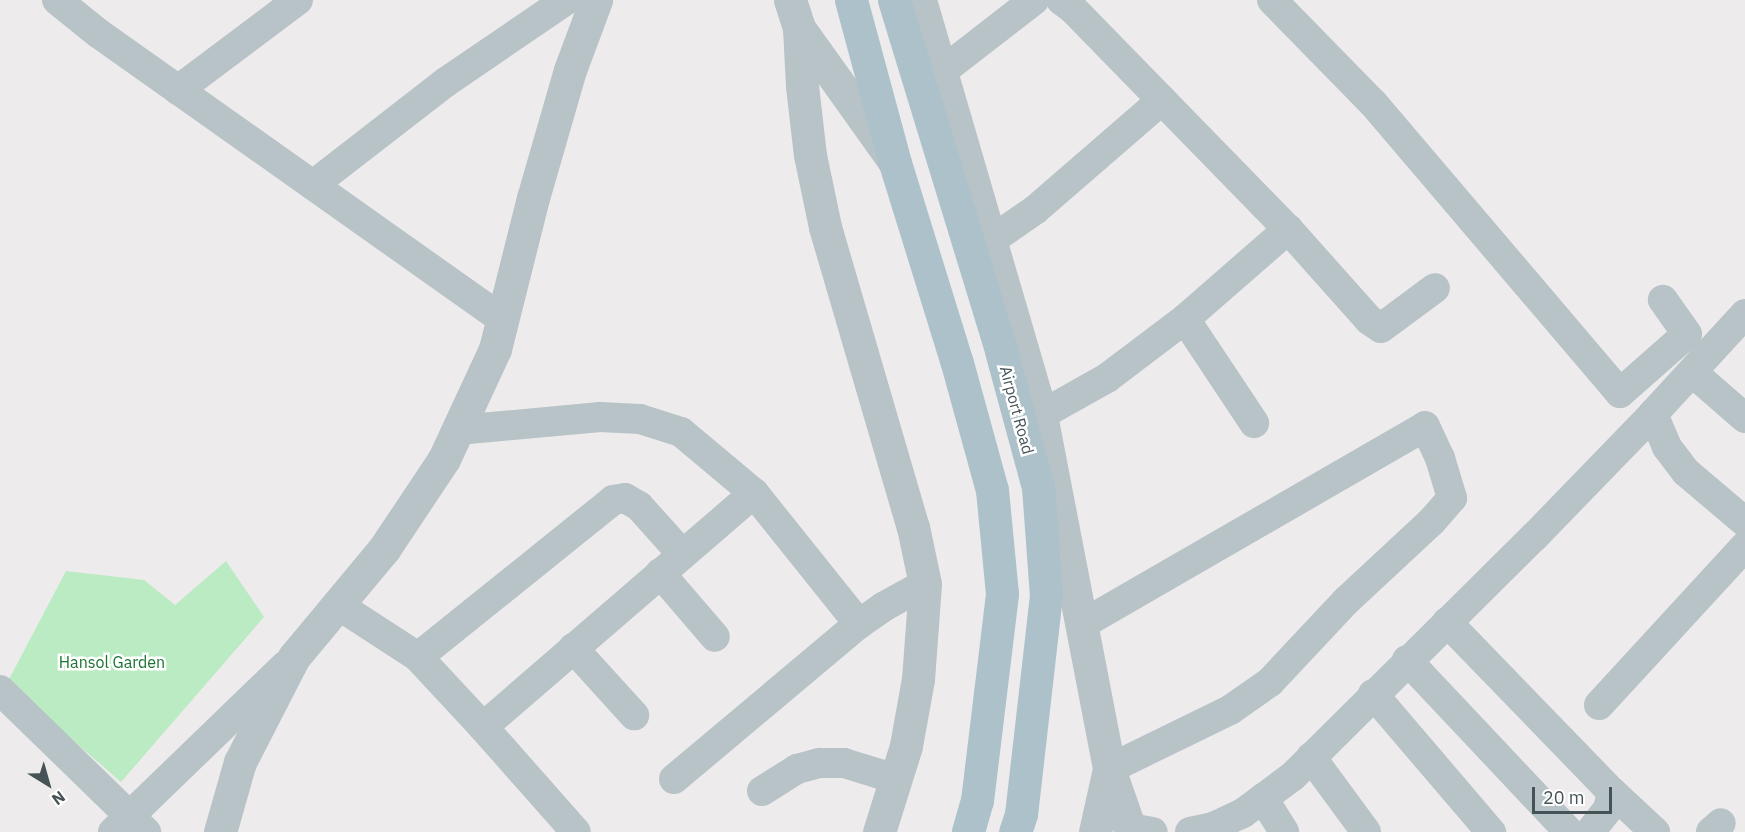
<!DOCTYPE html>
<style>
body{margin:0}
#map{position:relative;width:1745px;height:832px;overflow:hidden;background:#eeebec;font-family:"IBM Plex Sans",sans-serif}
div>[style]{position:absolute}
.green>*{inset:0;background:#baebc2}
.minor>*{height:30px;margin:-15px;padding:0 15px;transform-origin:15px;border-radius:15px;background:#b7c3c7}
.tertiary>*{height:33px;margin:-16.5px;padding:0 16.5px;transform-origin:16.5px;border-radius:16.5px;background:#b7c3c7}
.primary>*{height:33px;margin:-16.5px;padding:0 16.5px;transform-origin:16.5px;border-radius:16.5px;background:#acc1c9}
span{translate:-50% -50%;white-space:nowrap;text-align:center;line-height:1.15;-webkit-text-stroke:5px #fff;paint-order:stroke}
.street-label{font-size:16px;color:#455357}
.park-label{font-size:16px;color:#1b7333}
.north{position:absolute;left:18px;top:754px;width:60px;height:60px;-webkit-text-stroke:4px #fff;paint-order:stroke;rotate:143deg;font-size:16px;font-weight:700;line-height:24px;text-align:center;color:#455357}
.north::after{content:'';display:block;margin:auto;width:21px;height:27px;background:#455357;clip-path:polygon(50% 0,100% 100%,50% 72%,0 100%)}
.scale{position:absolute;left:1532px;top:787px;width:80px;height:27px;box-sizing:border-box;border:3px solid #455357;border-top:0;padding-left:8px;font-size:18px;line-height:21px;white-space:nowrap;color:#455357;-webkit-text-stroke:4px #fff;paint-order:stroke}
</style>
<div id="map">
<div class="green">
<div style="clip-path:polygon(226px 561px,264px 617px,121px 782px,7px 683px,66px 571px,144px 580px,175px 605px)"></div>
</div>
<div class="minor">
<div style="left:57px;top:0;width:53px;rotate:38.8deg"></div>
<div style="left:98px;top:33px;width:495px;rotate:35.3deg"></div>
<div style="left:1061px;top:0;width:15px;rotate:37deg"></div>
<div style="left:1073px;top:9px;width:308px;rotate:45.7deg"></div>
<div style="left:1288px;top:229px;width:122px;rotate:48.3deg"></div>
<div style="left:1369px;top:320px;width:14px;rotate:34deg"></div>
<div style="left:1381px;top:328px;width:67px;rotate:-36.5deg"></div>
<div style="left:1272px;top:0;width:144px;rotate:45.6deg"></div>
<div style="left:1373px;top:103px;width:381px;rotate:49.6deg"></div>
<div style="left:1620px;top:393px;width:89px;rotate:-41.4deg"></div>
<div style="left:1687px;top:334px;width:42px;rotate:-125.2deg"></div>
<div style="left:940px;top:73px;width:119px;rotate:-37.8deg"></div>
<div style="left:178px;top:90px;width:150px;rotate:-36.9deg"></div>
<div style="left:313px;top:185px;width:168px;rotate:-37.8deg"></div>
<div style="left:446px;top:82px;width:145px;rotate:-34.3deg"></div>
<div style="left:990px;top:241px;width:55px;rotate:-34.6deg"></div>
<div style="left:1035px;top:210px;width:168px;rotate:-40.9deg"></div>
<div style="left:1185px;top:319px;width:125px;rotate:56.4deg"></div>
<div style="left:1692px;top:372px;width:70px;rotate:41deg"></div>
<div style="left:1653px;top:414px;width:36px;rotate:67deg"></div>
<div style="left:1667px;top:447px;width:31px;rotate:53deg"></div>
<div style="left:1686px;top:472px;width:77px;rotate:40.3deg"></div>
<div style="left:1041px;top:415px;width:76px;rotate:-29.3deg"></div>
<div style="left:1107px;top:378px;width:98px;rotate:-37.1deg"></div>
<div style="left:1185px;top:319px;width:137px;rotate:-41.1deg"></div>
<div style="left:458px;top:430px;width:143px;rotate:-5.2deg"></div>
<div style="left:600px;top:417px;width:40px;rotate:2.9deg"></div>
<div style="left:640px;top:419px;width:43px;rotate:17.6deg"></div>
<div style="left:681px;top:432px;width:95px;rotate:39.9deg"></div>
<div style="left:754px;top:493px;width:168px;rotate:51.3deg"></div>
<div style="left:660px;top:573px;width:84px;rotate:49.3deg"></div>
<div style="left:338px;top:605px;width:95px;rotate:33deg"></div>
<div style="left:418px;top:657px;width:96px;rotate:47.1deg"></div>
<div style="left:483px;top:727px;width:358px;rotate:-40.8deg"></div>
<div style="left:1447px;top:622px;width:237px;rotate:45.9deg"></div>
<div style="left:1612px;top:792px;width:17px;rotate:103deg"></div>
<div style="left:1608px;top:809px;width:29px;rotate:128deg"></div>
<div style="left:1081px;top:625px;width:397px;rotate:-30deg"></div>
<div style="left:1425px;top:426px;width:35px;rotate:65deg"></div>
<div style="left:1440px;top:458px;width:42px;rotate:73.3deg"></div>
<div style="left:1452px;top:498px;width:30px;rotate:131deg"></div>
<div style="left:1432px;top:521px;width:117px;rotate:137.1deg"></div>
<div style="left:1346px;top:601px;width:111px;rotate:133.2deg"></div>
<div style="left:1270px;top:682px;width:49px;rotate:145deg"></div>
<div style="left:1230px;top:710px;width:135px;rotate:154deg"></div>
<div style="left:573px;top:648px;width:91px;rotate:47.7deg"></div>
<div style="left:418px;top:657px;width:250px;rotate:-38.8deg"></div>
<div style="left:613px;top:500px;width:12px;rotate:-9deg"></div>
<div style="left:625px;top:498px;width:16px;rotate:30deg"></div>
<div style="left:639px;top:506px;width:64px;rotate:48.1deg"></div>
<div style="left:1407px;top:660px;width:236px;rotate:46.7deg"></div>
<div style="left:0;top:690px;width:204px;rotate:44.2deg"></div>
<div style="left:1373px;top:694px;width:182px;rotate:49.5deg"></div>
<div style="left:1599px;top:705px;width:216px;rotate:-47.4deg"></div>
<div style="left:483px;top:727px;width:140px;rotate:48.5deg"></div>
<div style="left:1311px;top:757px;width:93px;rotate:53.7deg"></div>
<div style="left:674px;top:779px;width:241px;rotate:-40deg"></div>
<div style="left:859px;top:624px;width:29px;rotate:-35deg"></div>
<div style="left:883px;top:607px;width:48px;rotate:-28.7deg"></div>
<div style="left:762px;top:791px;width:41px;rotate:-32.2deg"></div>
<div style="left:797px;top:769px;width:24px;rotate:-15deg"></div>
<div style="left:820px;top:763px;width:24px"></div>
<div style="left:844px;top:763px;width:54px;rotate:17.1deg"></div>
<div style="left:1612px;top:792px;width:59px;rotate:42.9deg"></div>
<div style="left:1263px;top:798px;width:40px;rotate:58deg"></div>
<div style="left:1130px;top:828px;width:23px;rotate:10deg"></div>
<div style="left:113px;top:832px;width:239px;rotate:-44deg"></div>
<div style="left:1190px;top:832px;width:24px;rotate:-12deg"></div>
<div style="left:1213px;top:827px;width:33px;rotate:-25deg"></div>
<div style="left:1243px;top:813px;width:62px;rotate:-36.5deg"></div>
<div style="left:1293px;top:776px;width:339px;rotate:-44.8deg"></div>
<div style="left:1534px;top:537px;width:171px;rotate:-45.9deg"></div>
<div style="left:1653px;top:414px;width:136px;rotate:-47.4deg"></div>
<div style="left:1711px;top:832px;width:13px;rotate:-42deg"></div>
</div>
<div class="tertiary">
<div style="left:790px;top:0;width:29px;rotate:72deg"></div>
<div style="left:799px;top:28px;width:163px;rotate:54.5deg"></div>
<div style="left:920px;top:0;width:432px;rotate:73.7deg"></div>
<div style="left:1041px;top:415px;width:360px;rotate:79.1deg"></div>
<div style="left:1109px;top:769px;width:67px;rotate:70.8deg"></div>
<div style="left:799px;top:28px;width:58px;rotate:87deg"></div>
<div style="left:802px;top:86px;width:69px;rotate:83.4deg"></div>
<div style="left:810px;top:155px;width:74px;rotate:78.2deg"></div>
<div style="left:825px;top:227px;width:313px;rotate:73.7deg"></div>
<div style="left:913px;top:527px;width:58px;rotate:78.1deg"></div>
<div style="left:925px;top:584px;width:95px;rotate:94.2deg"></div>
<div style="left:918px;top:679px;width:68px;rotate:100.2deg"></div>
<div style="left:906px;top:746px;width:90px;rotate:107.4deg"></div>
<div style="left:220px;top:832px;width:73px;rotate:-74.1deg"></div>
<div style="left:240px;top:762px;width:118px;rotate:-62.8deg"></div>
<div style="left:294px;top:657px;width:141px;rotate:-50.2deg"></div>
<div style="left:384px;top:549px;width:108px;rotate:-56.3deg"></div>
<div style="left:444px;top:459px;width:121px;rotate:-65.1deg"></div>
<div style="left:495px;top:349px;width:156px;rotate:-75.9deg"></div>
<div style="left:533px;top:198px;width:133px;rotate:-73.9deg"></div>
<div style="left:570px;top:70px;width:75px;rotate:-69.6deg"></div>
<div style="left:1095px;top:832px;width:65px;rotate:-77.5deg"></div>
</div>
<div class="primary">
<div style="left:851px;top:0;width:169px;rotate:74.9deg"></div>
<div style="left:895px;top:163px;width:209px;rotate:72.8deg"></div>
<div style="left:957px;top:363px;width:132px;rotate:74.6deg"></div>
<div style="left:992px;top:490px;width:104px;rotate:84.5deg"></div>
<div style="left:1002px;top:594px;width:208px;rotate:96.9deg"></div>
<div style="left:977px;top:800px;width:33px;rotate:106deg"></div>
<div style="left:894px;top:0;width:367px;rotate:73deg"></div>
<div style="left:1001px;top:351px;width:141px;rotate:74.8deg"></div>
<div style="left:1038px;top:487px;width:108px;rotate:85.8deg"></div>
<div style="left:1046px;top:595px;width:220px;rotate:96.5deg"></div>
<div style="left:1021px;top:814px;width:19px;rotate:108deg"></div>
</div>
<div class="street-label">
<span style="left:1017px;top:410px;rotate:75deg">Airport Road</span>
</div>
<div class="park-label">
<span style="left:112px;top:662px">Hansol Garden</span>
</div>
<div class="north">N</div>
<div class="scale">20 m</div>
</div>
